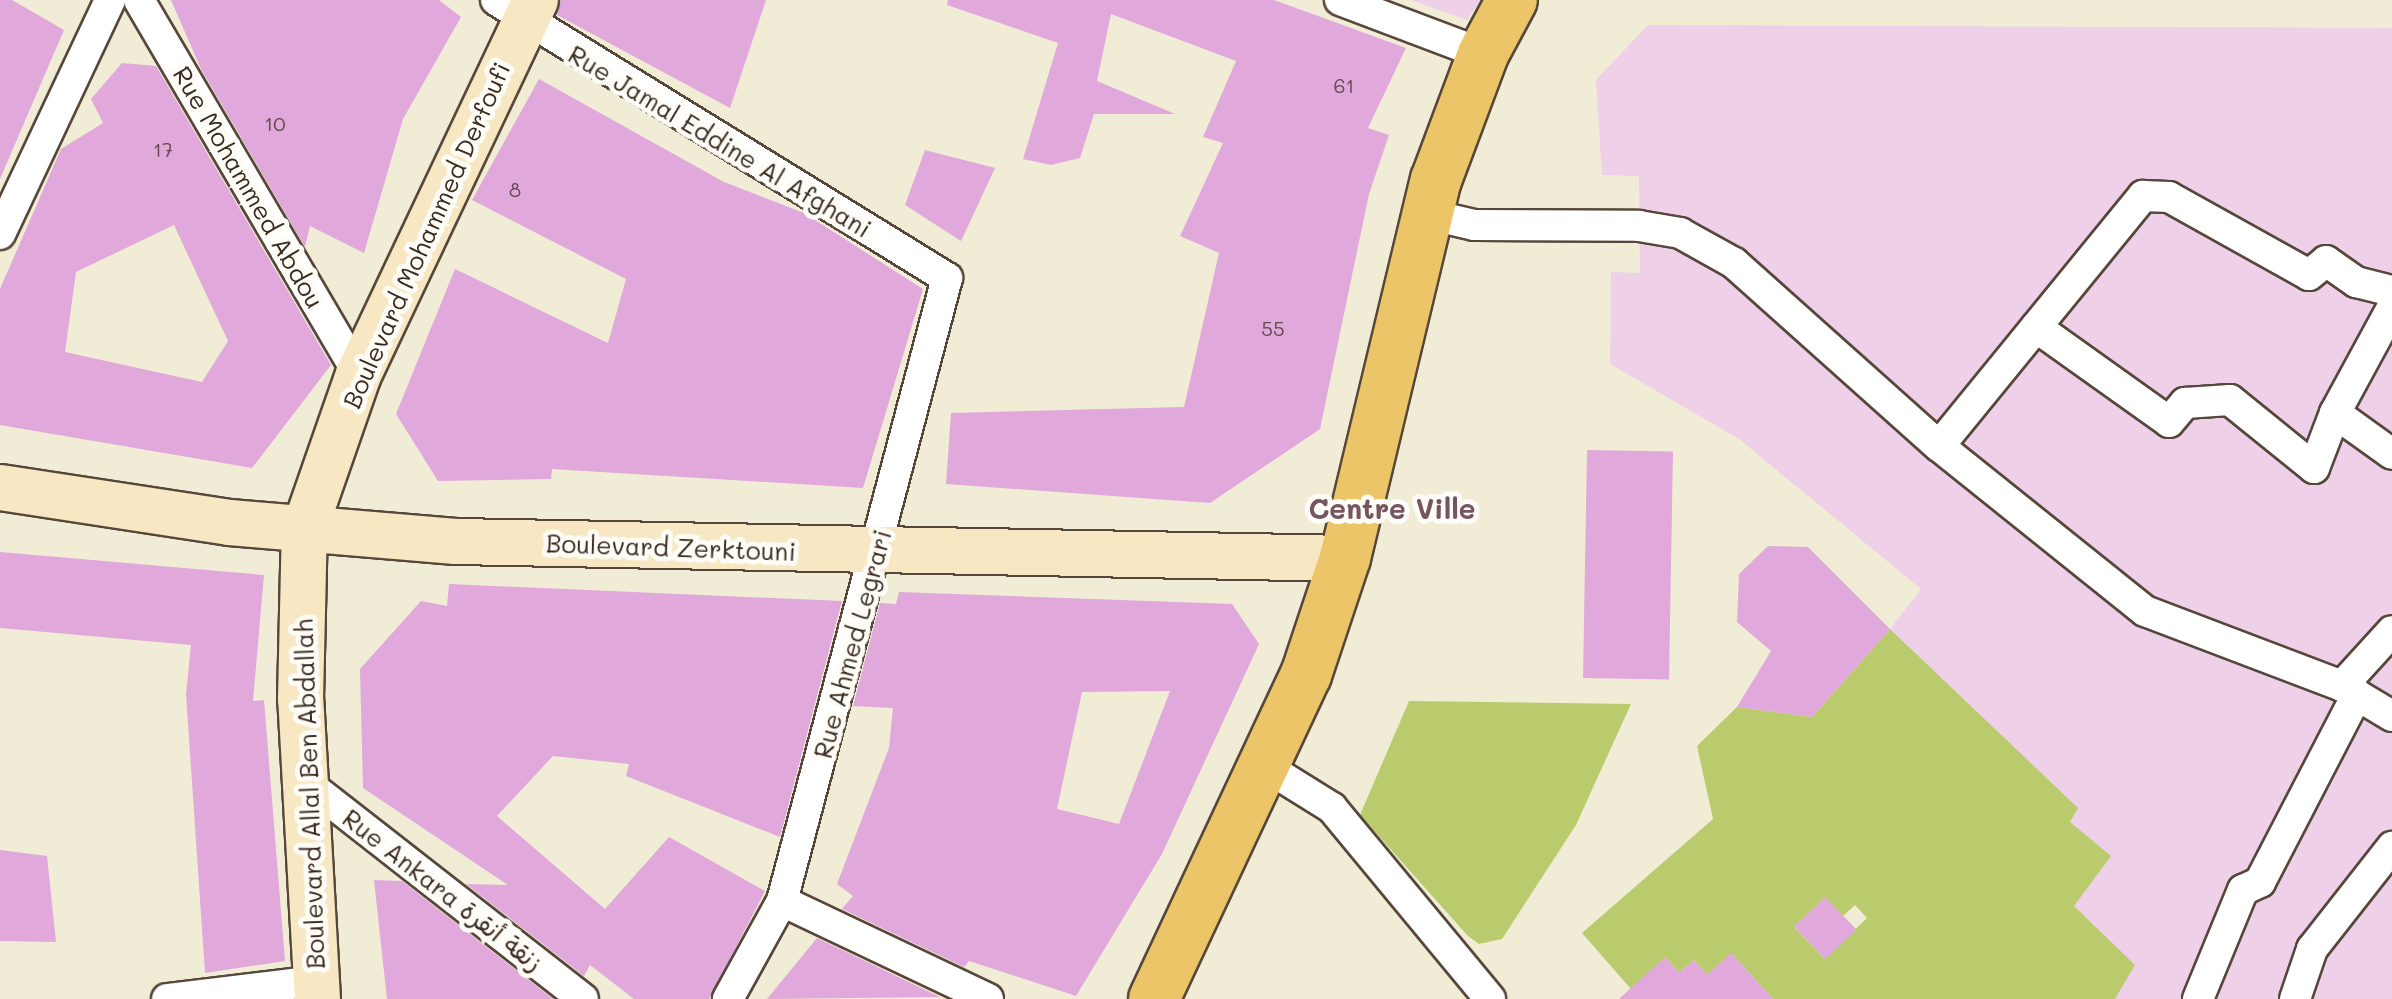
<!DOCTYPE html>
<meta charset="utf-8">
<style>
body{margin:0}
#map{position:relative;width:2392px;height:999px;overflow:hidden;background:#f1ecd6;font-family:Mali,"Playpen Sans Arabic",sans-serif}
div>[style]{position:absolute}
.built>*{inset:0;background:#eed0e8}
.green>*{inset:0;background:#bacb6e}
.building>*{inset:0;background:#e0a8db;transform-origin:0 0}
.roads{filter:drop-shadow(2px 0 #56473a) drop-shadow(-2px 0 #56473a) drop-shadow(0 2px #56473a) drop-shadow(0 -2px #56473a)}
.street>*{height:30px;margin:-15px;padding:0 15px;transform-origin:15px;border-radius:15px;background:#fff}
.secondary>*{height:45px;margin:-22.5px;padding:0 22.5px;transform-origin:22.5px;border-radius:22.5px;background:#f7e8c3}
.primary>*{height:50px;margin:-25px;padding:0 25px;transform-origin:25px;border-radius:25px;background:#ecc569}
span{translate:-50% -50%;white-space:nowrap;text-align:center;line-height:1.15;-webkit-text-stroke:10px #fdfcf7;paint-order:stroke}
.number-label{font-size:20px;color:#644a4d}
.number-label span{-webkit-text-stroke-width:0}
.street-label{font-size:25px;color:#3b2a1e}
.neighbourhood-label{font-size:28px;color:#755660;font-weight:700}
</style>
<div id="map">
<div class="built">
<div style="clip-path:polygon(1411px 0,1481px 0,1467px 20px)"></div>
<div style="clip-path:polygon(1648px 25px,2392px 28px,2392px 999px,2115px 999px,2134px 965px,2073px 906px,2069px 822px,2077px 808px,1890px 629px,1921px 589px,1739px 439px,1610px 364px,1611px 272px,1640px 273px,1639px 176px,1602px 175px,1596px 80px)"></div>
</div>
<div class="green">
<div style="clip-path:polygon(evenodd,1890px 629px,2078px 808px,2070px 822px,2111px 856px,2074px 906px,2135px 965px,2115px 999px,1773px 999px,1732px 954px,1707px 975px,1694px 960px,1679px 973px,1665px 957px,1631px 989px,1582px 933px,1713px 819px,1697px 746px,1737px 707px,1812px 717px,1890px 629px,1824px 898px,1843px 916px,1855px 905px,1867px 918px,1825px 959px,1794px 927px,1824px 898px)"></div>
<div style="clip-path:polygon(1409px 701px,1631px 704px,1576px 825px,1502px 939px,1479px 944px,1468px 936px,1360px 815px)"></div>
</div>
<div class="building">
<div style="clip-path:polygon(0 0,12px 0,64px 30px,0 179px)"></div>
<div style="clip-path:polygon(171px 0,439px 0,461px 17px,403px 119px,364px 253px,310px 226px,305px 247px,201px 69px)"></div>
<div style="clip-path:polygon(561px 0,766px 0,730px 108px,557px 15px)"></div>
<div style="clip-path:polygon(948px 0,1274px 0,1406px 48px,1368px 128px,1389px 135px,1369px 194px,1320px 429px,1210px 503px,946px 484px,951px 413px,1184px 407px,1219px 253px,1180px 236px,1223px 143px,1203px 137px,1236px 61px,1111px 14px,1097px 81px,1175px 114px,1094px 114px,1080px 158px,1051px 165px,1023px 159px,1058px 43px,947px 5px)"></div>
<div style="clip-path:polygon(evenodd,122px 63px,156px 66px,331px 365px,252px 468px,0 425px,0 289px,61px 149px,103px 123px,91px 99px,122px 63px,174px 225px,228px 341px,202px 382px,65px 352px,76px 272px,174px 225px)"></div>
<div style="clip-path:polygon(539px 79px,724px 182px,804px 213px,923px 289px,863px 488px,552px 469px,551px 479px,438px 481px,396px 414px,455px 269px,608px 343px,626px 279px,472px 200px)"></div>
<div style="clip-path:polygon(925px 150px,995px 168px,961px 241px,905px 205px)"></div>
<div style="left:1587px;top:450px;width:86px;height:228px;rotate:1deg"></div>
<div style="clip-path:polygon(1768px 546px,1808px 547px,1890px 629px,1812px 717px,1737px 707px,1771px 651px,1737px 622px,1739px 574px)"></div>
<div style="clip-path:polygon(0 552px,264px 575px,253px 701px,264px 700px,285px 961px,205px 973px,186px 694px,191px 645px,0 628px)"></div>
<div style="clip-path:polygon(449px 584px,842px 601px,780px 837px,626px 776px,629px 764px,553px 756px,497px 816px,605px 909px,669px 837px,765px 891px,709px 999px,634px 999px,590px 965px,584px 976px,466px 884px,508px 885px,363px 788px,360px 669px,421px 601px,447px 606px)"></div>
<div style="clip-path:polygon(evenodd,899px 592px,1232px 604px,1259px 644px,1162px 854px,1076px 996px,969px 961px,964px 967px,842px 909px,853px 896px,837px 884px,889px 748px,893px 708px,853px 706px,880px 603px,896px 604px,899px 592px,1170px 691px,1119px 824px,1057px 809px,1082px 692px,1170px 691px)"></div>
<div style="clip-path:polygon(0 850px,47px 856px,56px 942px,0 941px)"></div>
<div style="clip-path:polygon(374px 880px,402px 881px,553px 999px,387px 999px)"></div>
<div style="left:1825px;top:897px;width:45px;height:43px;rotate:46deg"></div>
<div style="clip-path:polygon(817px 938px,940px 997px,767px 999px)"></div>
<div style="clip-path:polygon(1731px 953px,1773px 999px,1619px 999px,1665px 957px,1679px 973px,1694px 960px,1707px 975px)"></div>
</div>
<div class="roads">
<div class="street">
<div style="left:139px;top:0;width:433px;rotate:59.6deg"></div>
<div style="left:496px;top:0;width:530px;rotate:31.65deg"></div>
<div style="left:947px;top:278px;width:644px;rotate:104.83deg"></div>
<div style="left:782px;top:901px;width:112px;rotate:118.9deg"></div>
<div style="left:1340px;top:0;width:153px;rotate:20.7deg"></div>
<div style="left:1427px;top:214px;width:48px;rotate:13.2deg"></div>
<div style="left:1474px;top:225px;width:165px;rotate:0.3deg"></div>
<div style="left:1639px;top:226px;width:42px;rotate:9.7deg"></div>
<div style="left:1680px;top:233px;width:62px;rotate:29.1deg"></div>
<div style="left:1734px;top:263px;width:275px;rotate:41.8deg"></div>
<div style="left:1939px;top:446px;width:264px;rotate:38.7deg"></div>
<div style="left:2145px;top:611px;width:211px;rotate:20.8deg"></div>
<div style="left:2342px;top:686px;width:58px;rotate:31deg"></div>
<div style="left:0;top:234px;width:259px;rotate:-64.8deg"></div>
<div style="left:2036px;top:327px;width:163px;rotate:35.5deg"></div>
<div style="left:2169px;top:422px;width:25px;rotate:-50deg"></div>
<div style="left:2185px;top:403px;width:45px;rotate:-3.8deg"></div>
<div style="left:2230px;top:400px;width:108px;rotate:39deg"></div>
<div style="left:2314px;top:468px;width:59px;rotate:-69.1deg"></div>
<div style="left:2335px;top:413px;width:119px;rotate:-61.5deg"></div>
<div style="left:2335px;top:413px;width:70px;rotate:35.7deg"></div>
<div style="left:1939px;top:446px;width:323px;rotate:-50.8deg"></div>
<div style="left:2143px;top:196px;width:26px;rotate:2deg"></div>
<div style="left:2169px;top:197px;width:160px;rotate:29.1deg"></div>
<div style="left:2309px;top:275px;width:22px;rotate:-39deg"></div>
<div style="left:2326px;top:261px;width:37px;rotate:35deg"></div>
<div style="left:2356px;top:282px;width:37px;rotate:14deg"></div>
<div style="left:2342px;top:686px;width:74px;rotate:-47.7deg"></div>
<div style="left:1263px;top:765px;width:81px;rotate:31.9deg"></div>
<div style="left:1332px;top:808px;width:248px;rotate:50.4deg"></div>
<div style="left:304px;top:781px;width:354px;rotate:38deg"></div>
<div style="left:782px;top:901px;width:228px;rotate:25.4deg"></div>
<div style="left:167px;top:999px;width:149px;rotate:-6.9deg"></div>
<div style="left:2198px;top:999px;width:118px;rotate:-67.6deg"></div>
<div style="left:2243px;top:890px;width:19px;rotate:-25deg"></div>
<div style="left:2260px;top:882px;width:211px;rotate:-62.6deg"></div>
<div style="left:2295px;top:999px;width:53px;rotate:-71.2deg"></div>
<div style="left:2312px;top:949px;width:130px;rotate:-51.9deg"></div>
</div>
<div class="secondary">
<div style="left:0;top:487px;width:232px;rotate:8.7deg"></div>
<div style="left:229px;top:522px;width:227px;rotate:4.8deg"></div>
<div style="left:455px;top:541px;width:890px;rotate:1.09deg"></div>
<div style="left:317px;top:999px;width:300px;rotate:-93.2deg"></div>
<div style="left:300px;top:699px;width:170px;rotate:-88.7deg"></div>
<div style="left:304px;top:529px;width:164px;rotate:-70.8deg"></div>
<div style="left:358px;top:374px;width:414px;rotate:-64.7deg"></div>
</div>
<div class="primary">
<div style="left:1154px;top:999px;width:358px;rotate:-64.9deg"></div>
<div style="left:1306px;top:675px;width:123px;rotate:-71.6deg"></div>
<div style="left:1345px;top:558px;width:389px;rotate:-76.5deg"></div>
<div style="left:1436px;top:180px;width:134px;rotate:-69.5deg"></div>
<div style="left:1483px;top:54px;width:61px;rotate:-61.8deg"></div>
</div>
</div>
<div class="number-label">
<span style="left:1344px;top:85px">61</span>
<span style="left:275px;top:123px">10</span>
<span style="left:163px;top:149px">17</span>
<span style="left:515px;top:189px">8</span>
<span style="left:1273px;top:328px">55</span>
</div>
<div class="street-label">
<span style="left:720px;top:141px;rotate:31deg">Rue Jamal Eddine Al Afghani</span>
<span style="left:249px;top:187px;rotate:60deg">Rue Mohammed Abdou</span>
<span style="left:426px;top:235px;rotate:-66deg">Boulevard Mohammed Derfoufi</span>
<span style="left:671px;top:547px;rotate:2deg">Boulevard Zerktouni</span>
<span style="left:852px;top:644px;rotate:-75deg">Rue Ahmed Legrari</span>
<span style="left:309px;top:794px;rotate:-92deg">Boulevard Allal Ben Abdallah</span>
<span style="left:443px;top:890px;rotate:38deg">Rue Ankara زنقة أنقرة</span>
</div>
<div class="neighbourhood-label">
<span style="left:1392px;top:508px">Centre Ville</span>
</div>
</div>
